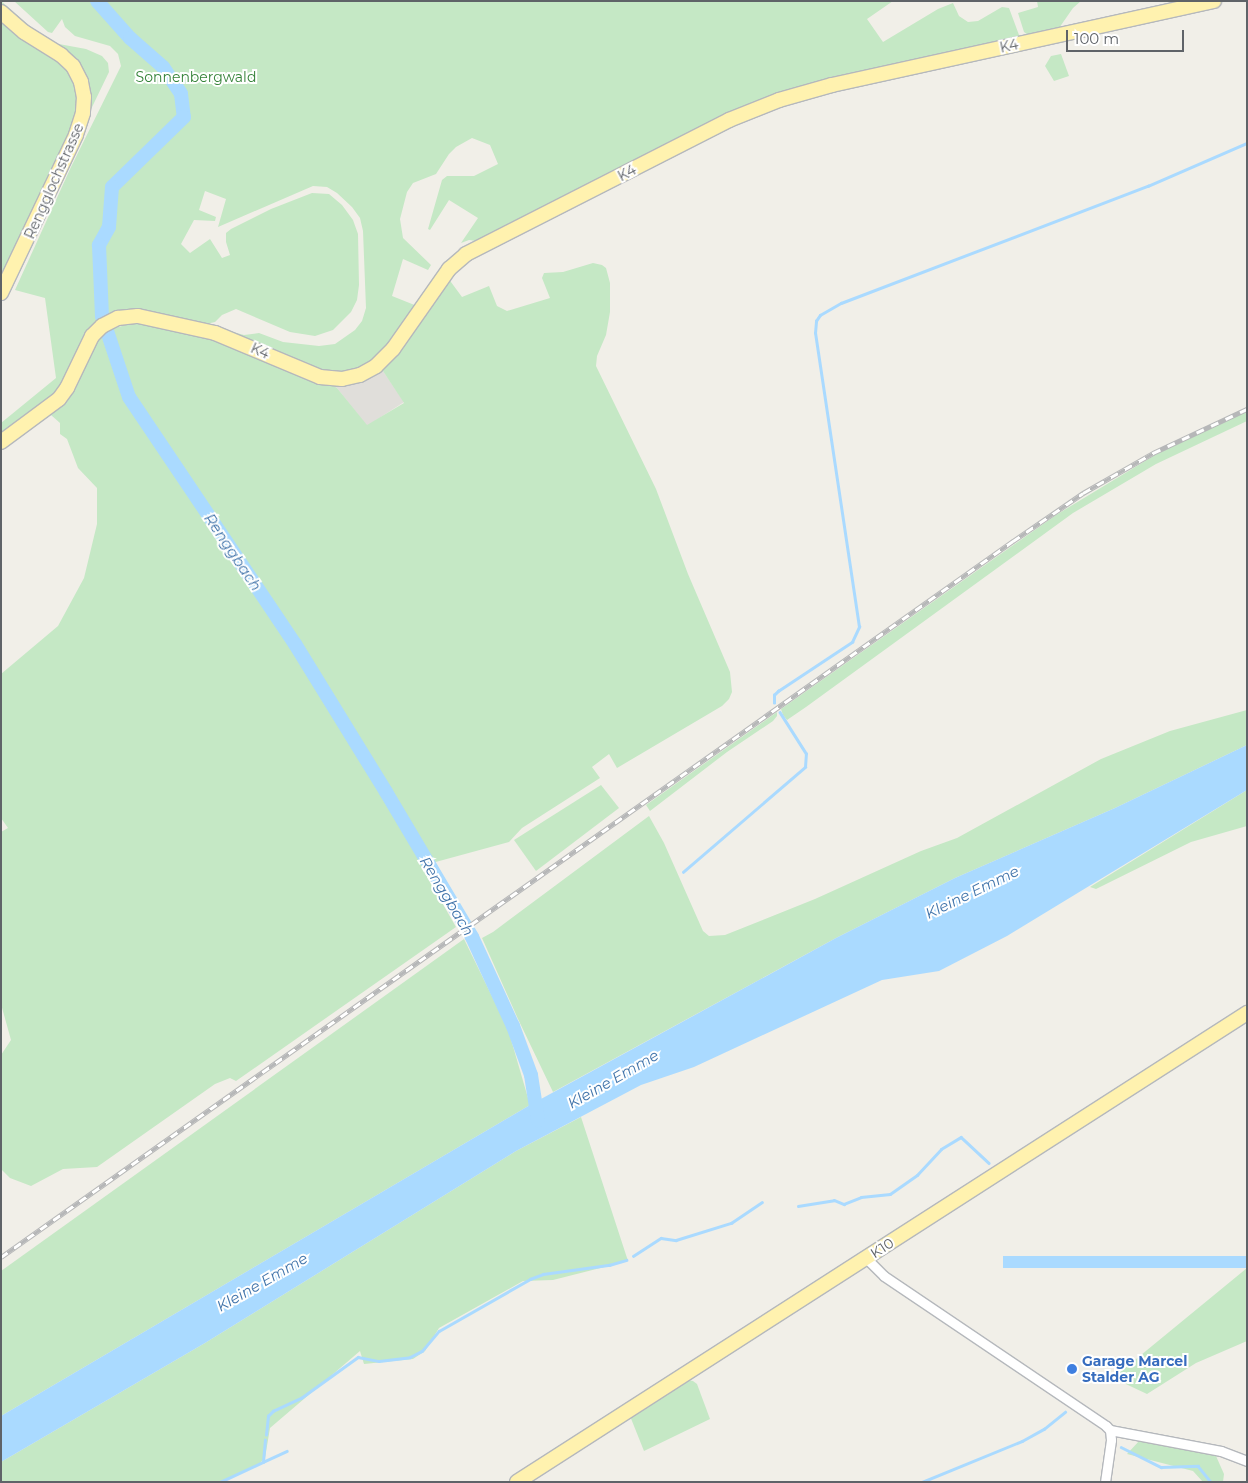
<!DOCTYPE html>
<style>
body{margin:0}
#map{position:relative;width:1248px;height:1483px;overflow:hidden;background:#f1efe8;font-family:Montserrat,sans-serif}
div>[style]{position:absolute}
.industrial>*{inset:0;background:#e0deda}
.green>*{inset:0;background:#c5e8c5}
.water>*{inset:0;background:#aadaff;transform-origin:0 0}
.stream>*{height:2.5px;margin:-1.25px;padding:0 1.25px;transform-origin:1.25px;border-radius:1.25px;background:#aadaff}
.river>*{height:14px;margin:-7px;padding:0 7px;transform-origin:7px;border-radius:7px;background:#aadaff}
.roads{filter:drop-shadow(1px 0 #b5b8bc) drop-shadow(-1px 0 #b5b8bc) drop-shadow(0 1px #b5b8bc) drop-shadow(0 -1px #b5b8bc)}
.street>*{height:9px;margin:-4.5px;padding:0 4.5px;transform-origin:4.5px;border-radius:4.5px;background:#fff}
.primary>*{height:14px;margin:-7px;padding:0 7px;transform-origin:7px;border-radius:7px;background:#fff2af}
.rail>*{height:4.5px;margin-top:-2.25px;transform-origin:0;background:repeating-linear-gradient(90deg,#fff 0 8px,#b6b7b8 0 16px);box-sizing:border-box;border-block:1px solid #b6b7b8}
.dots>*{width:14px;height:14px;translate:-50% -50%;box-sizing:border-box;border:2px solid #fff;border-radius:50%}
span{translate:-50% -50%;white-space:nowrap;text-align:center;line-height:1.15;-webkit-text-stroke:4px #fff;paint-order:stroke}
.street-label{font-size:14px;color:#5f6368}
.park-label{font-size:14px;color:#348238}
.shop-label{font-size:14px;color:#366cbe;font-weight:700}
.left{translate:0 -50%;text-align:left}
.water-label{font-size:15px;color:#4174aa;font-style:italic}
.frame{position:absolute;inset:0;border:2px solid #5f6368;pointer-events:none}
.scale{position:absolute;left:1066px;top:30px;width:118px;height:22px;box-sizing:border-box;border:2px solid #5f6368;border-top:0;padding-left:6px;font-size:15px;line-height:18px;white-space:nowrap;color:#5f6368;-webkit-text-stroke:4px #fff;paint-order:stroke}
</style>
<div id="map">
<div class="industrial">
<div style="clip-path:polygon(381px 368px,404px 402px,367px 426px,337px 388px,328px 383px)"></div>
</div>
<div class="green">
<div style="clip-path:polygon(1px 1px,48px 42px,86px 49px,102px 56px,108px 63px,109px 72px,5px 287px,1px 306px)"></div>
<div style="clip-path:polygon(14px 1px,893px 1px,867px 19px,883px 42px,938px 9px,953px 3px,959px 16px,968px 22px,978px 21px,1002px 7px,1009px 8px,1019px 35px,1018px 40px,809px 87px,476px 241px,469px 240px,461px 243px,478px 218px,449px 200px,430px 230px,428px 229px,442px 180px,447px 176px,474px 176px,498px 164px,490px 145px,472px 138px,456px 147px,449px 154px,436px 174px,413px 183px,407px 192px,400px 219px,403px 238px,431px 265px,428px 270px,403px 259px,392px 296px,417px 306px,401px 331px,374px 362px,349px 373px,324px 372px,225px 333px,226px 330px,244px 335px,259px 333px,283px 342px,319px 346px,335px 344px,355px 330px,362px 321px,366px 308px,363px 231px,360px 218px,352px 207px,337px 193px,327px 187px,313px 186px,218px 227px,226px 199px,205px 191px,199px 210px,216px 217px,215px 221px,194px 220px,181px 244px,190px 253px,210px 239px,222px 258px,230px 255px,226px 242px,226px 233px,231px 229px,271px 209px,312px 193px,329px 194px,342px 205px,353px 220px,358px 234px,359px 285px,357px 300px,351px 312px,333px 330px,315px 336px,290px 332px,236px 309px,222px 315px,215px 322px,202px 325px,133px 309px,110px 315px,61px 389px,1px 437px,1px 423px,56px 378px,45px 298px,15px 290px,71px 167px,121px 66px,118px 54px,110px 46px,75px 36px,65px 27px,62px 19px,52px 33px,48px 32px)"></div>
<div style="clip-path:polygon(1037px 1px,1081px 1px,1073px 8px,1057px 31px,1031px 37px,1024px 32px,1018px 13px,1038px 7px)"></div>
<div style="clip-path:polygon(1061px 54px,1069px 76px,1054px 81px,1045px 66px,1051px 56px)"></div>
<div style="clip-path:polygon(593px 263px,602px 265px,606px 268px,610px 283px,610px 312px,606px 335px,597px 356px,596px 366px,656px 489px,688px 574px,730px 672px,732px 692px,729px 699px,722px 706px,617px 768px,609px 754px,592px 767px,600px 778px,522px 828px,509px 842px,421px 866px,456px 927px,236px 1081px,230px 1078px,215px 1084px,97px 1167px,63px 1169px,31px 1186px,10px 1178px,1px 1169px,1px 1055px,11px 1040px,1px 1004px,1px 832px,8px 828px,1px 818px,1px 674px,58px 626px,84px 578px,97px 524px,97px 488px,78px 468px,67px 439px,60px 434px,60px 423px,51px 415px,97px 340px,114px 328px,134px 323px,209px 336px,328px 383px,337px 388px,367px 425px,404px 403px,381px 368px,448px 278px,462px 297px,489px 286px,497px 306px,507px 311px,550px 298px,542px 278px,544px 273px,563px 272px)"></div>
<div style="clip-path:polygon(1247px 411px,1247px 421px,1156px 464px,1073px 513px,806px 707px,787px 720px,783px 715px,781px 709px,1056px 515px,1155px 455px)"></div>
<div style="clip-path:polygon(1247px 710px,1247px 745px,1115px 808px,955px 878px,836px 938px,553px 1092px,518px 1019px,482px 938px,493px 932px,649px 816px,664px 843px,703px 931px,709px 936px,725px 935px,815px 899px,921px 851px,957px 838px,1101px 759px,1170px 731px)"></div>
<div style="clip-path:polygon(777px 712px,777px 716px,773px 721px,727px 752px,650px 811px,646px 805px)"></div>
<div style="clip-path:polygon(601px 785px,619px 808px,536px 871px,514px 840px)"></div>
<div style="clip-path:polygon(1247px 790px,1247px 826px,1191px 842px,1096px 889px,1090px 887px)"></div>
<div style="clip-path:polygon(464px 939px,508px 1029px,530px 1105px,1px 1416px,1px 1271px)"></div>
<div style="clip-path:polygon(581px 1117px,628px 1261px,553px 1280px,523px 1281px,439px 1328px,425px 1351px,413px 1359px,364px 1364px,360px 1351px,270px 1428px,265px 1458px,257px 1466px,220px 1482px,1px 1482px,1px 1462px,205px 1343px,516px 1151px)"></div>
<div style="clip-path:polygon(1247px 1268px,1247px 1341px,1196px 1363px,1147px 1394px,1113px 1378px)"></div>
<div style="clip-path:polygon(687px 1380px,693px 1381px,697px 1384px,710px 1419px,644px 1451px,630px 1416px)"></div>
<div style="clip-path:polygon(1140px 1440px,1216px 1456px,1224px 1474px,1223px 1482px,1203px 1482px,1193px 1471px,1127px 1454px)"></div>
</div>
<div class="water">
<div style="clip-path:polygon(1247px 745px,1247px 790px,1007px 936px,939px 971px,882px 980px,694px 1067px,641px 1085px,516px 1151px,205px 1343px,1px 1462px,1px 1416px,530px 1105px,836px 938px,955px 878px,1115px 808px)"></div>
<div style="left:1247px;top:1256px;width:12px;height:244px;rotate:90deg"></div>
</div>
<div class="stream">
<div style="left:774px;top:703px;width:8px;rotate:-90deg"></div>
<div style="left:774px;top:695px;width:6px;rotate:-45deg"></div>
<div style="left:778px;top:691px;width:89px;rotate:-33.5deg"></div>
<div style="left:852px;top:642px;width:17px;rotate:-65deg"></div>
<div style="left:859px;top:627px;width:297px;rotate:-98.5deg"></div>
<div style="left:815px;top:333px;width:12px;rotate:-85deg"></div>
<div style="left:816px;top:321px;width:7px;rotate:-56deg"></div>
<div style="left:820px;top:315px;width:24px;rotate:-30deg"></div>
<div style="left:841px;top:303px;width:329px;rotate:-20.9deg"></div>
<div style="left:1148px;top:186px;width:108px;rotate:-23.5deg"></div>
<div style="left:683px;top:872px;width:161px;rotate:-40.7deg"></div>
<div style="left:805px;top:767px;width:13px;rotate:-86deg"></div>
<div style="left:806px;top:754px;width:49px;rotate:-122.4deg"></div>
<div style="left:798px;top:1206px;width:36px;rotate:-9deg"></div>
<div style="left:834px;top:1200px;width:11px;rotate:22deg"></div>
<div style="left:844px;top:1204px;width:18px;rotate:-22deg"></div>
<div style="left:861px;top:1197px;width:29px;rotate:-6deg"></div>
<div style="left:890px;top:1194px;width:33px;rotate:-35deg"></div>
<div style="left:917px;top:1175px;width:35px;rotate:-47deg"></div>
<div style="left:941px;top:1149px;width:23px;rotate:-31deg"></div>
<div style="left:961px;top:1137px;width:38px;rotate:43deg"></div>
<div style="left:633px;top:1256px;width:33px;rotate:-33deg"></div>
<div style="left:661px;top:1238px;width:15px;rotate:8deg"></div>
<div style="left:676px;top:1240px;width:58px;rotate:-17.2deg"></div>
<div style="left:731px;top:1223px;width:37px;rotate:-34deg"></div>
<div style="left:266px;top:1435px;width:19px;rotate:-84deg"></div>
<div style="left:268px;top:1416px;width:7px;rotate:-45deg"></div>
<div style="left:273px;top:1411px;width:31px;rotate:-25deg"></div>
<div style="left:301px;top:1398px;width:70px;rotate:-35.7deg"></div>
<div style="left:358px;top:1357px;width:21px;rotate:11deg"></div>
<div style="left:379px;top:1361px;width:31px;rotate:-7deg"></div>
<div style="left:410px;top:1357px;width:13px;rotate:-27deg"></div>
<div style="left:422px;top:1351px;width:26px;rotate:-50deg"></div>
<div style="left:439px;top:1331px;width:105px;rotate:-29.7deg"></div>
<div style="left:530px;top:1279px;width:14px;rotate:-21deg"></div>
<div style="left:543px;top:1274px;width:67px;rotate:-7.8deg"></div>
<div style="left:609px;top:1265px;width:18px;rotate:-16deg"></div>
<div style="left:1121px;top:1447px;width:45px;rotate:26.6deg"></div>
<div style="left:1161px;top:1467px;width:37px;rotate:-2deg"></div>
<div style="left:1198px;top:1466px;width:21px;rotate:51deg"></div>
<div style="left:263px;top:1462px;width:26px;rotate:-25deg"></div>
<div style="left:220px;top:1482px;width:47px;rotate:-24.9deg"></div>
<div style="left:263px;top:1462px;width:22px;rotate:-85deg"></div>
<div style="left:922px;top:1482px;width:108px;rotate:-22.3deg"></div>
<div style="left:1022px;top:1441px;width:25px;rotate:-29deg"></div>
<div style="left:1044px;top:1429px;width:27px;rotate:-39deg"></div>
</div>
<div class="river">
<div style="left:97px;top:1px;width:50px;rotate:48.3deg"></div>
<div style="left:130px;top:38px;width:44px;rotate:41.3deg"></div>
<div style="left:163px;top:67px;width:32px;rotate:56deg"></div>
<div style="left:181px;top:94px;width:23px;rotate:83deg"></div>
<div style="left:184px;top:117px;width:100px;rotate:135.8deg"></div>
<div style="left:112px;top:187px;width:40px;rotate:94.3deg"></div>
<div style="left:109px;top:227px;width:21px;rotate:119deg"></div>
<div style="left:99px;top:245px;width:71px;rotate:87.6deg"></div>
<div style="left:102px;top:316px;width:85px;rotate:71.6deg"></div>
<div style="left:129px;top:397px;width:298px;rotate:56.1deg"></div>
<div style="left:295px;top:644px;width:174px;rotate:58.4deg"></div>
<div style="left:386px;top:792px;width:169px;rotate:59.3deg"></div>
<div style="left:472px;top:937px;width:98px;rotate:65.3deg"></div>
<div style="left:513px;top:1026px;width:52px;rotate:69.8deg"></div>
<div style="left:531px;top:1075px;width:46px;rotate:81.2deg"></div>
</div>
<div class="roads">
<div class="street">
<div style="left:866px;top:1258px;width:25px;rotate:45deg"></div>
<div style="left:884px;top:1276px;width:268px;rotate:34deg"></div>
<div style="left:1106px;top:1426px;width:6px;rotate:45deg"></div>
<div style="left:1110px;top:1430px;width:10px;rotate:84deg"></div>
<div style="left:1111px;top:1440px;width:42px;rotate:98.1deg"></div>
<div style="left:1110px;top:1430px;width:113px;rotate:10.7deg"></div>
<div style="left:1221px;top:1451px;width:28px;rotate:21deg"></div>
</div>
<div class="primary">
<div style="left:1px;top:12px;width:30px;rotate:41deg"></div>
<div style="left:24px;top:32px;width:44px;rotate:31.9deg"></div>
<div style="left:61px;top:55px;width:16px;rotate:43deg"></div>
<div style="left:73px;top:66px;width:18px;rotate:63deg"></div>
<div style="left:81px;top:82px;width:15px;rotate:79deg"></div>
<div style="left:84px;top:97px;width:16px;rotate:94deg"></div>
<div style="left:83px;top:113px;width:23px;rotate:108deg"></div>
<div style="left:76px;top:135px;width:175px;rotate:115.4deg"></div>
<div style="left:1px;top:442px;width:72px;rotate:-36.6deg"></div>
<div style="left:59px;top:399px;width:14px;rotate:-54deg"></div>
<div style="left:67px;top:388px;width:58px;rotate:-64.3deg"></div>
<div style="left:92px;top:336px;width:14px;rotate:-45deg"></div>
<div style="left:102px;top:326px;width:18px;rotate:-27deg"></div>
<div style="left:118px;top:318px;width:20px;rotate:-6deg"></div>
<div style="left:138px;top:316px;width:79px;rotate:12.4deg"></div>
<div style="left:215px;top:333px;width:114px;rotate:22.7deg"></div>
<div style="left:320px;top:377px;width:22px;rotate:5deg"></div>
<div style="left:342px;top:379px;width:18px;rotate:-13deg"></div>
<div style="left:360px;top:375px;width:18px;rotate:-29deg"></div>
<div style="left:376px;top:366px;width:24px;rotate:-45deg"></div>
<div style="left:393px;top:349px;width:98px;rotate:-55deg"></div>
<div style="left:449px;top:269px;width:23px;rotate:-41deg"></div>
<div style="left:466px;top:254px;width:295px;rotate:-27deg"></div>
<div style="left:729px;top:120px;width:54px;rotate:-21.8deg"></div>
<div style="left:779px;top:100px;width:55px;rotate:-15.8deg"></div>
<div style="left:832px;top:85px;width:391px;rotate:-12.4deg"></div>
<div style="left:517px;top:1482px;width:868px;rotate:-32.72deg"></div>
</div>
</div>
<div class="rail">
<div style="left:1px;top:1257px;width:1240px;rotate:-35.28deg"></div>
<div style="left:1013px;top:541px;width:85px;rotate:-34.4deg"></div>
<div style="left:1083px;top:493px;width:81px;rotate:-29.7deg"></div>
<div style="left:1153px;top:453px;width:104px;rotate:-25.1deg"></div>
</div>
<div class="dots">
<div style="left:1072px;top:1369px;background:#3f7fe0"></div>
</div>
<div class="street-label">
<span style="left:1009px;top:46px;rotate:-12deg">K4</span>
<span style="left:627px;top:173px;rotate:-28deg">K4</span>
<span style="left:54px;top:181px;rotate:-66deg">Rengglochstrasse</span>
<span style="left:260px;top:351px;rotate:24deg">K4</span>
<span style="left:882px;top:1248px;rotate:-33deg">K10</span>
</div>
<div class="park-label">
<span style="left:196px;top:77px">Sonnenbergwald</span>
</div>
<div class="shop-label">
<span class="left" style="left:1082px;top:1369px">Garage Marcel<br>Stalder AG</span>
</div>
<div class="water-label">
<span style="left:233px;top:552px;rotate:56deg">Renggbach</span>
<span style="left:972px;top:892px;rotate:-26deg">Kleine Emme</span>
<span style="left:447px;top:896px;rotate:59deg">Renggbach</span>
<span style="left:613px;top:1079px;rotate:-30deg">Kleine Emme</span>
<span style="left:262px;top:1282px;rotate:-30deg">Kleine Emme</span>
</div>
<div class="frame"></div>
<div class="scale">100 m</div>
</div>
